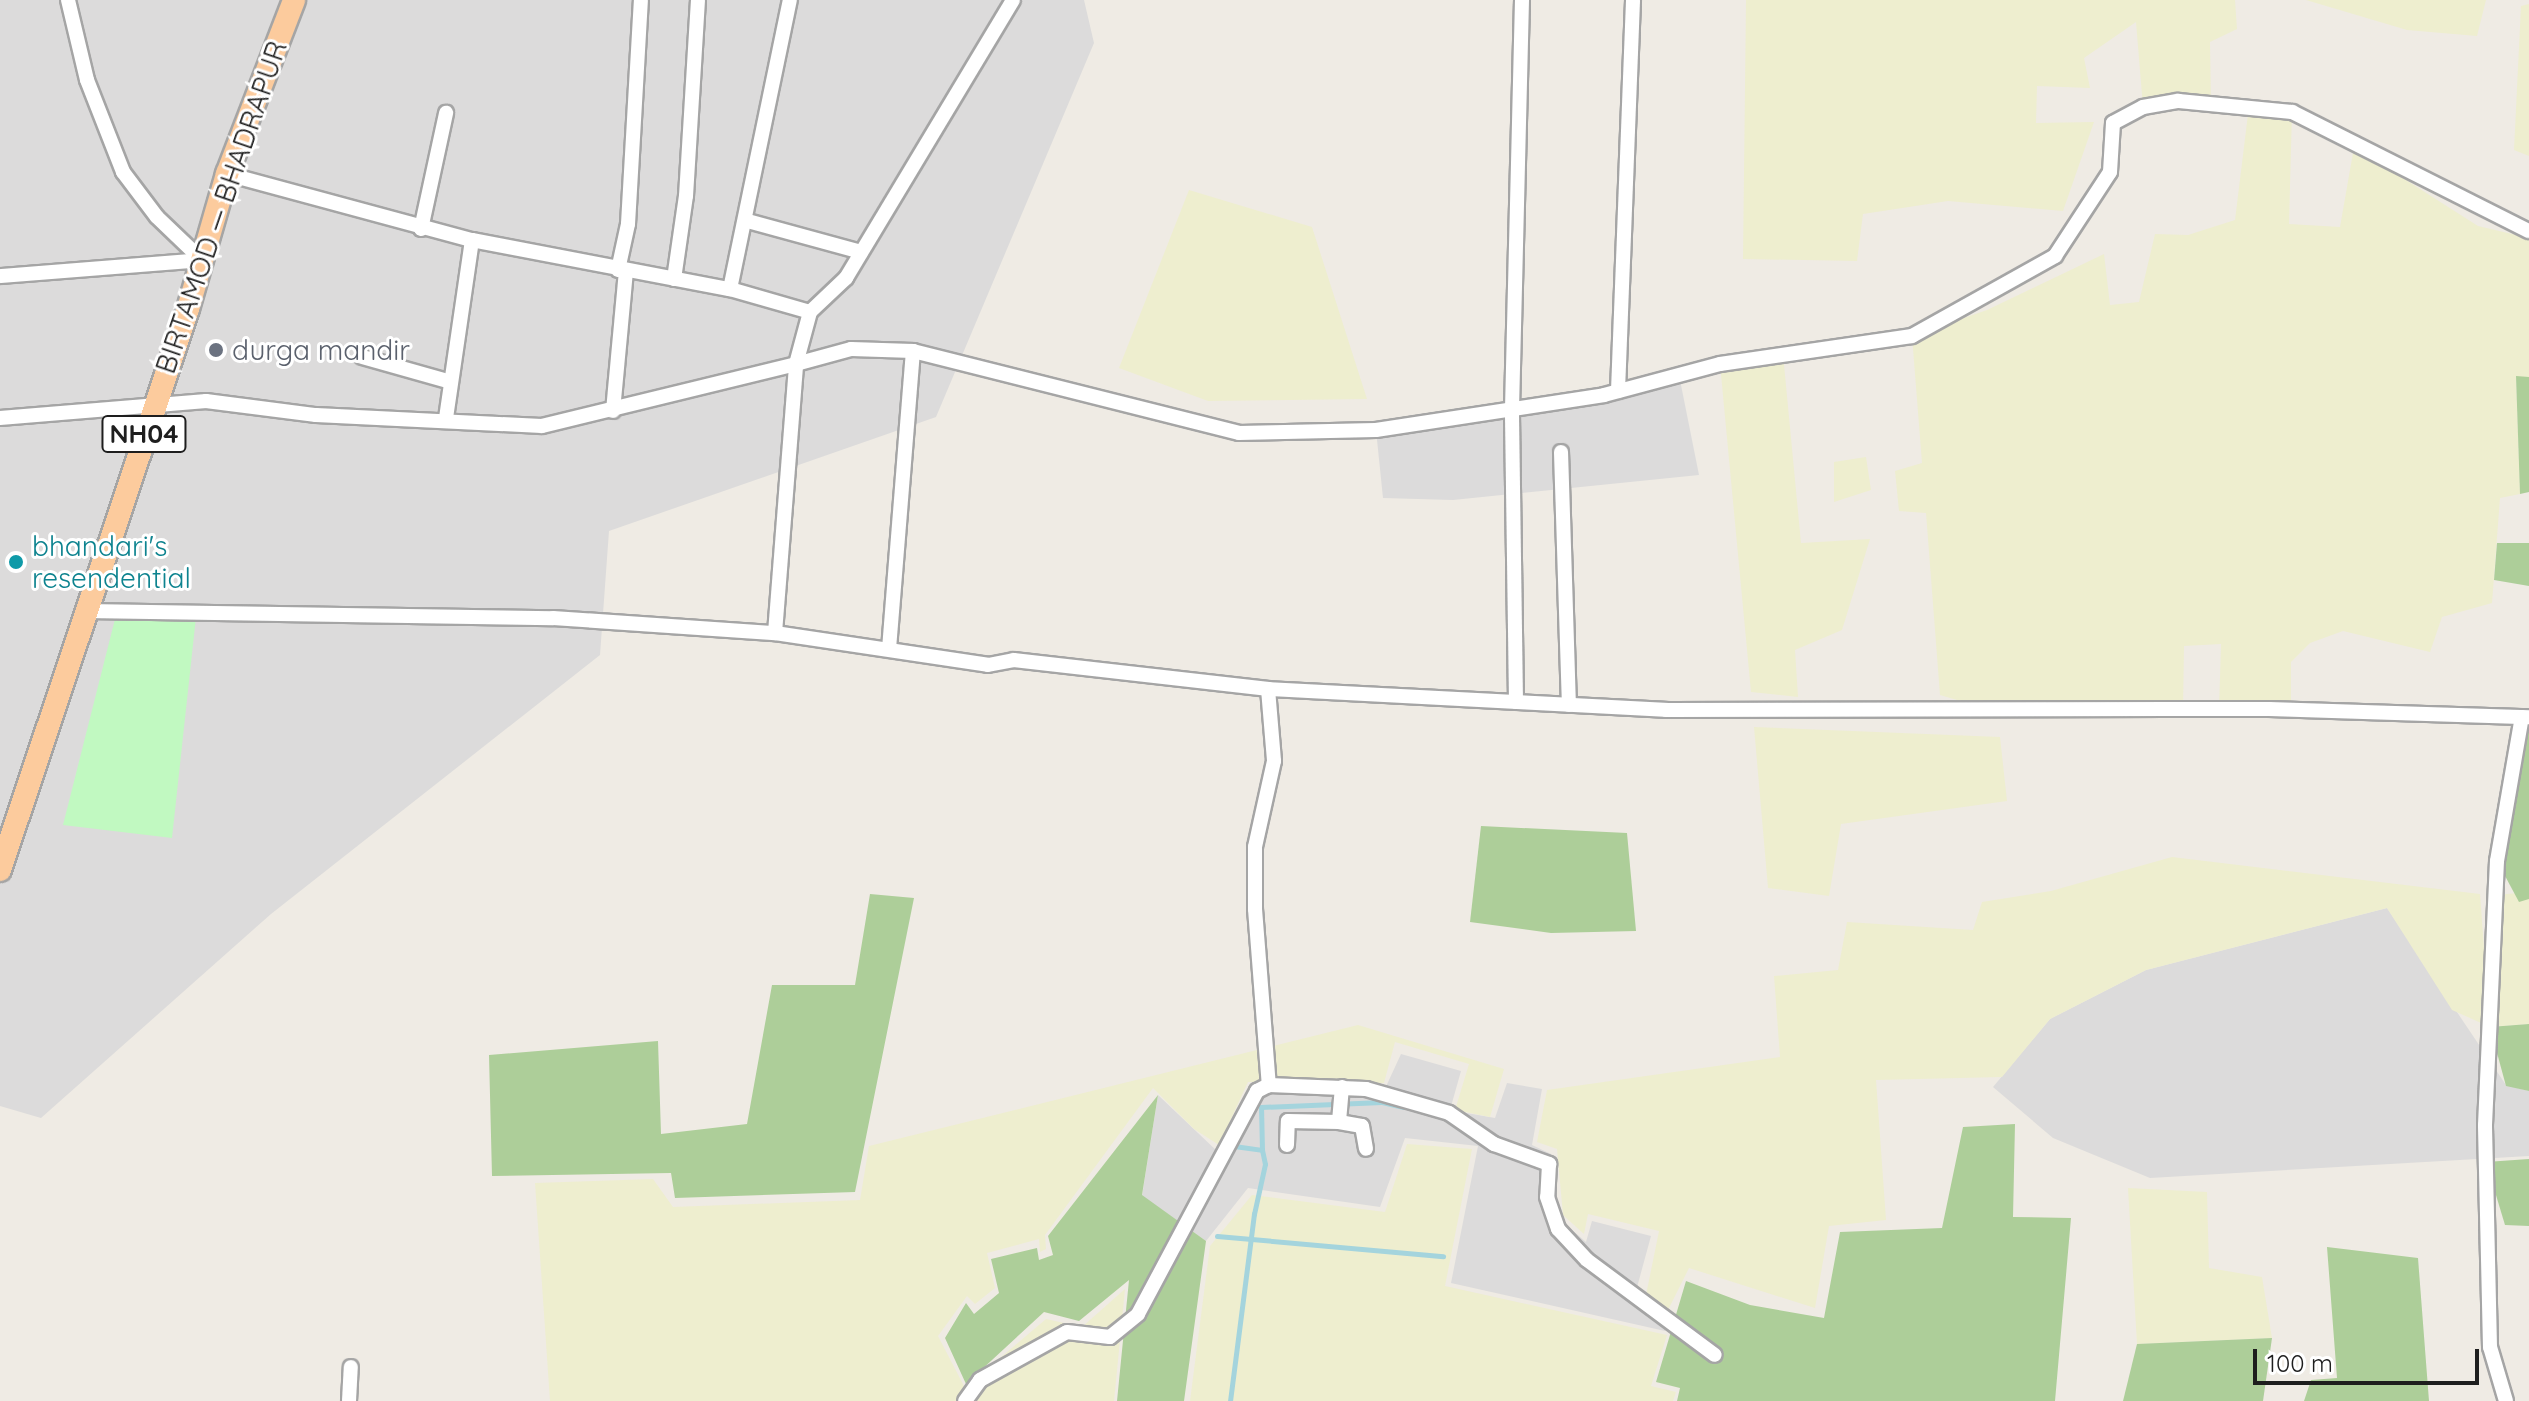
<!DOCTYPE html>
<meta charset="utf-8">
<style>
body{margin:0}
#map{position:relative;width:2529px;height:1401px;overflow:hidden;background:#efebe4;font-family:Quicksand,sans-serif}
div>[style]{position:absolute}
.residential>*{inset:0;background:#dcdbdb}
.farmland>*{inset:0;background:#eeeecf}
.forest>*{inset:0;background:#adce99}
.park>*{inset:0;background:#c1f9c1}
.stream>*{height:5px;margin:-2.5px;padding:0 2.5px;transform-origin:2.5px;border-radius:2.5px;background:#a4d4dd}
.roads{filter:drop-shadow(2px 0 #a5a5a5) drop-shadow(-2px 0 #a5a5a5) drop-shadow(0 2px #a5a5a5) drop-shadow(0 -2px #a5a5a5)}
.minor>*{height:14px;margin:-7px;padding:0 7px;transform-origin:7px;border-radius:7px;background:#fff}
.primary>*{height:22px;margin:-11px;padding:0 11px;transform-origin:11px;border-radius:11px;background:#fccb9d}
.dots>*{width:22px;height:22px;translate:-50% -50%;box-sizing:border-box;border:4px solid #fff;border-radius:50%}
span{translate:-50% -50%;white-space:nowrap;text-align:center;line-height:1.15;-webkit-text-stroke:6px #fff;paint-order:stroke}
.shield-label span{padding:2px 6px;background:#fff;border:2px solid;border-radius:6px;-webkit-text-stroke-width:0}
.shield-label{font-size:26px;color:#1e1e1e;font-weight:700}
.street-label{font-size:28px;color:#1e1e1e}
.worship-label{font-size:28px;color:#5b616d}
.left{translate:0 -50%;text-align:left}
.culture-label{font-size:28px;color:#0d838f}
.scale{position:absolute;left:2253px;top:1349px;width:226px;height:36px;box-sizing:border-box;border:4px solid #1e1e1e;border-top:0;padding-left:10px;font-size:24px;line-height:28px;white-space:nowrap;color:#1e1e1e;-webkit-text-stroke:6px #fff;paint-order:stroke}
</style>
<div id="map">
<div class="residential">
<div style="clip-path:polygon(0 0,1084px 0,1094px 43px,936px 417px,609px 531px,600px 655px,271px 914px,41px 1118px,0 1106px)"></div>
<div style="clip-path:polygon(1679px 375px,1699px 475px,1453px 500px,1383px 498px,1376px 430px)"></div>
<div style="clip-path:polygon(2387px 908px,2506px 1085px,2529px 1091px,2529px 1156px,2150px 1178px,2053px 1138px,1993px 1087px,2050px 1019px,2146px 970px)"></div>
<div style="clip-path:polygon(1401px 1054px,1461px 1071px,1450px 1110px,1495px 1118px,1507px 1083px,1542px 1089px,1532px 1145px,1551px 1154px,1557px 1217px,1586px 1242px,1592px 1221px,1651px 1236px,1636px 1291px,1670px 1316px,1665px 1331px,1451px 1283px,1478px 1146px,1405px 1138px,1380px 1207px,1248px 1188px,1206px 1241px,1142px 1196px,1158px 1095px,1218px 1152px,1254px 1085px,1383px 1093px)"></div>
</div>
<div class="farmland">
<div style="clip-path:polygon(1746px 0,2235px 0,2237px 29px,2210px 42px,2211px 104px,2143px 107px,2136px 22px,2084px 58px,2090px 88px,2037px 86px,2036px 123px,2094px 122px,2063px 211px,1948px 201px,1863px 214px,1857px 261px,1743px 259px)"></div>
<div style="clip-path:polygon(2306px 0,2486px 0,2477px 36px,2407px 30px)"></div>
<div style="clip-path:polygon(2529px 4px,2529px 156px,2514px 150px,2521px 6px)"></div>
<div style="clip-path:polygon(2249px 106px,2292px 112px,2289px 224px,2340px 227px,2354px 147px,2478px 226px,2529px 238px,2529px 377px,2516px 377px,2520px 494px,2500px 498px,2492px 603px,2442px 617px,2430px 652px,2343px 631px,2310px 643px,2291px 662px,2291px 710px,2219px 709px,2221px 644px,2184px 646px,2183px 710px,1998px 712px,1940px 695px,1926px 513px,1899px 511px,1895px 471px,1922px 463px,1912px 336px,1987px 310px,2104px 254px,2110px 305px,2139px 302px,2155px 234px,2188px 235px,2235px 220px)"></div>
<div style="clip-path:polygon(1189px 190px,1312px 227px,1367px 399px,1208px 401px,1119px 368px)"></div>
<div style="clip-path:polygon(1783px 354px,1801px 543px,1870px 539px,1842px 630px,1795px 650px,1798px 697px,1751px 692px,1720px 364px)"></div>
<div style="clip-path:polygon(1866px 457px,1871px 490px,1834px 502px,1834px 462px)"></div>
<div style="clip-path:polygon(1754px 727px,2000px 737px,2007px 801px,1841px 824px,1829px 896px,1768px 888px)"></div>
<div style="clip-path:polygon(2172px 857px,2480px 894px,2489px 1017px,2496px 895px,2529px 892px,2529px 1024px,2490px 1027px,2452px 1010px,2387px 908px,2146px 970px,2050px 1019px,2002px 1077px,1876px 1080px,1886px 1220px,1829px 1226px,1815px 1308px,1689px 1268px,1668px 1310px,1646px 1295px,1659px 1231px,1588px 1214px,1584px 1234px,1563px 1215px,1557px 1149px,1537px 1142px,1547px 1090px,1780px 1057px,1774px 976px,1838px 970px,1847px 922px,1973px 930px,1982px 902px,2051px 891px)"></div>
<div style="clip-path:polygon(1358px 1025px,1504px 1069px,1490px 1117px,1455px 1110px,1469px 1064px,1395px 1042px,1384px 1083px,1248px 1082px,1219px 1145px,1194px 1129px,1153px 1088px,1045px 1235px,1046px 1249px,1040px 1252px,1039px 1239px,987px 1253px,995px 1288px,975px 1304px,967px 1296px,938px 1336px,965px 1388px,1046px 1319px,1082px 1327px,1125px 1289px,1114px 1401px,550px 1401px,535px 1183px,653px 1179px,673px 1207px,860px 1200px,869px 1146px)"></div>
<div style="clip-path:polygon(1407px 1144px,1472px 1149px,1445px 1286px,1667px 1335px,1651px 1386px,1676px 1392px,1673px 1401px,1190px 1401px,1210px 1246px,1252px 1195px,1385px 1212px)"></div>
<div style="clip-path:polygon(2128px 1188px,2207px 1192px,2209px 1268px,2262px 1277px,2272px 1338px,2137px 1344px)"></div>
</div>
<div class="forest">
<div style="clip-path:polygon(2516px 376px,2529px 377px,2529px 492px,2520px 494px)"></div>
<div style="clip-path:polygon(2497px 543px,2529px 543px,2529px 586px,2494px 580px)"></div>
<div style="clip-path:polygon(2529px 718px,2529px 899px,2519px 902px,2497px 861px)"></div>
<div style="clip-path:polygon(1481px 826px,1627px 833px,1636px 931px,1551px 933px,1470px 922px)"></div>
<div style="clip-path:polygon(870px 894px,914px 898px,855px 1192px,675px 1198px,671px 1173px,492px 1176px,489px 1055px,658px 1041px,661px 1134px,747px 1124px,772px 985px,855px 985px)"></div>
<div style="clip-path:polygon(2529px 1024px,2529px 1091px,2506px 1086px,2490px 1027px)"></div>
<div style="clip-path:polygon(1158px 1095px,1142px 1195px,1206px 1241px,1184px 1401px,1117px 1401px,1129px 1280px,1079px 1321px,1044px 1312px,966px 1384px,945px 1338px,966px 1303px,974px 1314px,999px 1293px,991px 1259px,1037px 1248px,1039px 1260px,1053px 1255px,1048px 1236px)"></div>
<div style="clip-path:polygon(2015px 1124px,2013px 1217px,2071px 1218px,2055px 1401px,1677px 1401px,1680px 1388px,1656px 1382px,1686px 1281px,1750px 1305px,1824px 1318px,1840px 1232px,1942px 1228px,1963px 1127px)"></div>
<div style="clip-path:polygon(2529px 1159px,2529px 1226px,2505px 1225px,2486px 1162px)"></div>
<div style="clip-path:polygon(2327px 1247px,2418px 1258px,2429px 1401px,2304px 1401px,2311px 1380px,2337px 1378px)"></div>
<div style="clip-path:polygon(2272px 1338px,2263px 1401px,2123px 1401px,2137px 1344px)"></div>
</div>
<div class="park">
<div style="clip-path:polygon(116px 615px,196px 617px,172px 838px,63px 825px)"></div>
</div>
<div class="stream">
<div style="left:1234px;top:1146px;width:28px;rotate:8deg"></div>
<div style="left:1262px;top:1150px;width:43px;rotate:-91.3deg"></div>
<div style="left:1261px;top:1107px;width:121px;rotate:-2.4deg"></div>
<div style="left:1382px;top:1102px;width:22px;rotate:13deg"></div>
<div style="left:1217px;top:1236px;width:227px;rotate:5.1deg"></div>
<div style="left:1230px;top:1401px;width:189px;rotate:-82.7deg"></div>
<div style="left:1254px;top:1214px;width:51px;rotate:-77.6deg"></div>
<div style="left:1265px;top:1164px;width:14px;rotate:-102deg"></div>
</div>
<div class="roads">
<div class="minor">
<div style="left:68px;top:0;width:82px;rotate:76.6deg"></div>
<div style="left:87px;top:80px;width:99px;rotate:68.6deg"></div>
<div style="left:123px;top:172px;width:56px;rotate:52.9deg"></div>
<div style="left:157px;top:217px;width:62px;rotate:43.7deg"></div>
<div style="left:227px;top:174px;width:254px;rotate:15.1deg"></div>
<div style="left:472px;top:240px;width:181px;rotate:98.3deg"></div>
<div style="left:748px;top:221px;width:117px;rotate:15.3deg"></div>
<div style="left:421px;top:229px;width:119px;rotate:-77.8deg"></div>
<div style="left:472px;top:240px;width:263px;rotate:10.8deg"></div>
<div style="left:730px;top:289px;width:83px;rotate:16deg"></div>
<div style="left:618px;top:270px;width:47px;rotate:-77.7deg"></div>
<div style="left:628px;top:224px;width:224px;rotate:-86.7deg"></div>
<div style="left:0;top:276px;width:203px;rotate:-4.5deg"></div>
<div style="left:674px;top:279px;width:84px;rotate:-81.8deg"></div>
<div style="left:686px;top:196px;width:196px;rotate:-86.5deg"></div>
<div style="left:730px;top:289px;width:295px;rotate:-78.3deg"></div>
<div style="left:362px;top:357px;width:92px;rotate:15.7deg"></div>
<div style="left:1618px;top:391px;width:391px;rotate:-87.8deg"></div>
<div style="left:613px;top:411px;width:141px;rotate:-84.7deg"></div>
<div style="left:0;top:418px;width:207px;rotate:-4.7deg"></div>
<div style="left:206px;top:401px;width:111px;rotate:7.3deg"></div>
<div style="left:316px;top:415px;width:226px;rotate:2.8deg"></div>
<div style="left:542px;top:426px;width:261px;rotate:-13.7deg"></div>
<div style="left:796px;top:364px;width:54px;rotate:-74.9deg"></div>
<div style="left:810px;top:312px;width:50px;rotate:-43.4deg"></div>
<div style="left:846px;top:278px;width:324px;rotate:-59deg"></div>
<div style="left:1561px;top:452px;width:253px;rotate:88.2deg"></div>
<div style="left:86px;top:611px;width:467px;rotate:0.9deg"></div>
<div style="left:553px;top:618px;width:223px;rotate:3.9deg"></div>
<div style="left:775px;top:633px;width:215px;rotate:8.5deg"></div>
<div style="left:988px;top:665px;width:26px;rotate:-11deg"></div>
<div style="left:1014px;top:660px;width:256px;rotate:6.5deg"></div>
<div style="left:1268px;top:689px;width:399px;rotate:3deg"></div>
<div style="left:1666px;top:710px;width:603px;rotate:-0.1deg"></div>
<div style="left:2269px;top:709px;width:260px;rotate:1.8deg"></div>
<div style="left:775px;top:633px;width:270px;rotate:-85.5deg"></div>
<div style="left:796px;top:364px;width:57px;rotate:-15.3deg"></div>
<div style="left:851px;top:349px;width:62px;rotate:1.8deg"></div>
<div style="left:913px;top:351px;width:336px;rotate:14.1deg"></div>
<div style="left:1239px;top:433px;width:137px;rotate:-1.3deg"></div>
<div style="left:1376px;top:430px;width:231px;rotate:-8.7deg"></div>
<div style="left:1604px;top:395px;width:120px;rotate:-15deg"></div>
<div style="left:1720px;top:364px;width:194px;rotate:-8.3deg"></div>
<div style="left:1912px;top:336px;width:164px;rotate:-29.2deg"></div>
<div style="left:2055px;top:256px;width:100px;rotate:-56.8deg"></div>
<div style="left:2110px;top:172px;width:49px;rotate:-86.5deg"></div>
<div style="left:2113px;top:123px;width:34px;rotate:-28deg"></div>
<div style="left:2143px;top:107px;width:36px;rotate:-10deg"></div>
<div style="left:2178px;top:101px;width:115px;rotate:5.5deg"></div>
<div style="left:2292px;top:112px;width:265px;rotate:26.7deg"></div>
<div style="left:889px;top:649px;width:299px;rotate:-85.4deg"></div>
<div style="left:1268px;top:689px;width:72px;rotate:85.2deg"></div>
<div style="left:1274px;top:761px;width:88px;rotate:102.5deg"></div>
<div style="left:1255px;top:847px;width:62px;rotate:90deg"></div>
<div style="left:1255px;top:909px;width:177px;rotate:85.5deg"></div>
<div style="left:1516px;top:702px;width:293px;rotate:-90.8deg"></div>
<div style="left:1512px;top:409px;width:409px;rotate:-88.6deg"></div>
<div style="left:1342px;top:1087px;width:35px;rotate:95deg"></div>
<div style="left:1339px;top:1122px;width:23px;rotate:10deg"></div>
<div style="left:1362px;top:1126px;width:23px;rotate:80deg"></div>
<div style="left:1287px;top:1145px;width:24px;rotate:-88deg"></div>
<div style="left:1288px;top:1121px;width:51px;rotate:1.1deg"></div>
<div style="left:349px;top:1401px;width:34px;rotate:-87deg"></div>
<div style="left:965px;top:1401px;width:26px;rotate:-54deg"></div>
<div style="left:980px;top:1380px;width:99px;rotate:-28.9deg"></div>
<div style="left:1067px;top:1332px;width:43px;rotate:6.6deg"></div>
<div style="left:1110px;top:1337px;width:36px;rotate:-39deg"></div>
<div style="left:1138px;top:1314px;width:253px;rotate:-61.9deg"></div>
<div style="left:1257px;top:1091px;width:13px;rotate:-27deg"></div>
<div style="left:1269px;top:1085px;width:97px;rotate:2.4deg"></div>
<div style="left:1366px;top:1089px;width:86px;rotate:16.1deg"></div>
<div style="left:1449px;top:1113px;width:55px;rotate:34.6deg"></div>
<div style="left:1494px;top:1144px;width:59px;rotate:20deg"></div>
<div style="left:1549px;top:1164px;width:33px;rotate:93deg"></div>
<div style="left:1547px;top:1197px;width:34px;rotate:71deg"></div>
<div style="left:1558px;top:1229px;width:42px;rotate:46.9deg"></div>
<div style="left:1587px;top:1260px;width:159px;rotate:36.6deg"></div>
<div style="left:2506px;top:1401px;width:56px;rotate:-106.5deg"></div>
<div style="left:2490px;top:1347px;width:222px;rotate:-91.3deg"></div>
<div style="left:2485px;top:1125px;width:264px;rotate:-87.4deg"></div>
<div style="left:2497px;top:861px;width:146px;rotate:-80.2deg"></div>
</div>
<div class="primary">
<div style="left:0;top:870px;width:592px;rotate:-71.47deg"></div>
<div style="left:188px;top:309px;width:141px;rotate:-73.9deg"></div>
<div style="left:227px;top:174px;width:186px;rotate:-68.9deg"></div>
</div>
</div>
<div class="dots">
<div style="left:216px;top:350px;background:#6b7280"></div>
<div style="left:16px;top:562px;background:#0f9aa8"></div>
</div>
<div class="shield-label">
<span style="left:144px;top:434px">NH04</span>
</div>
<div class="street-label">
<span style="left:221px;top:207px;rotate:-71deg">BIRTAMOD — BHADRAPUR</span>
</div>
<div class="worship-label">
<span class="left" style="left:232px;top:350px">durga mandir</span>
</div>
<div class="culture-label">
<span class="left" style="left:32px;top:562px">bhandari's<br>resendential</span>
</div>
<div class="scale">100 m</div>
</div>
